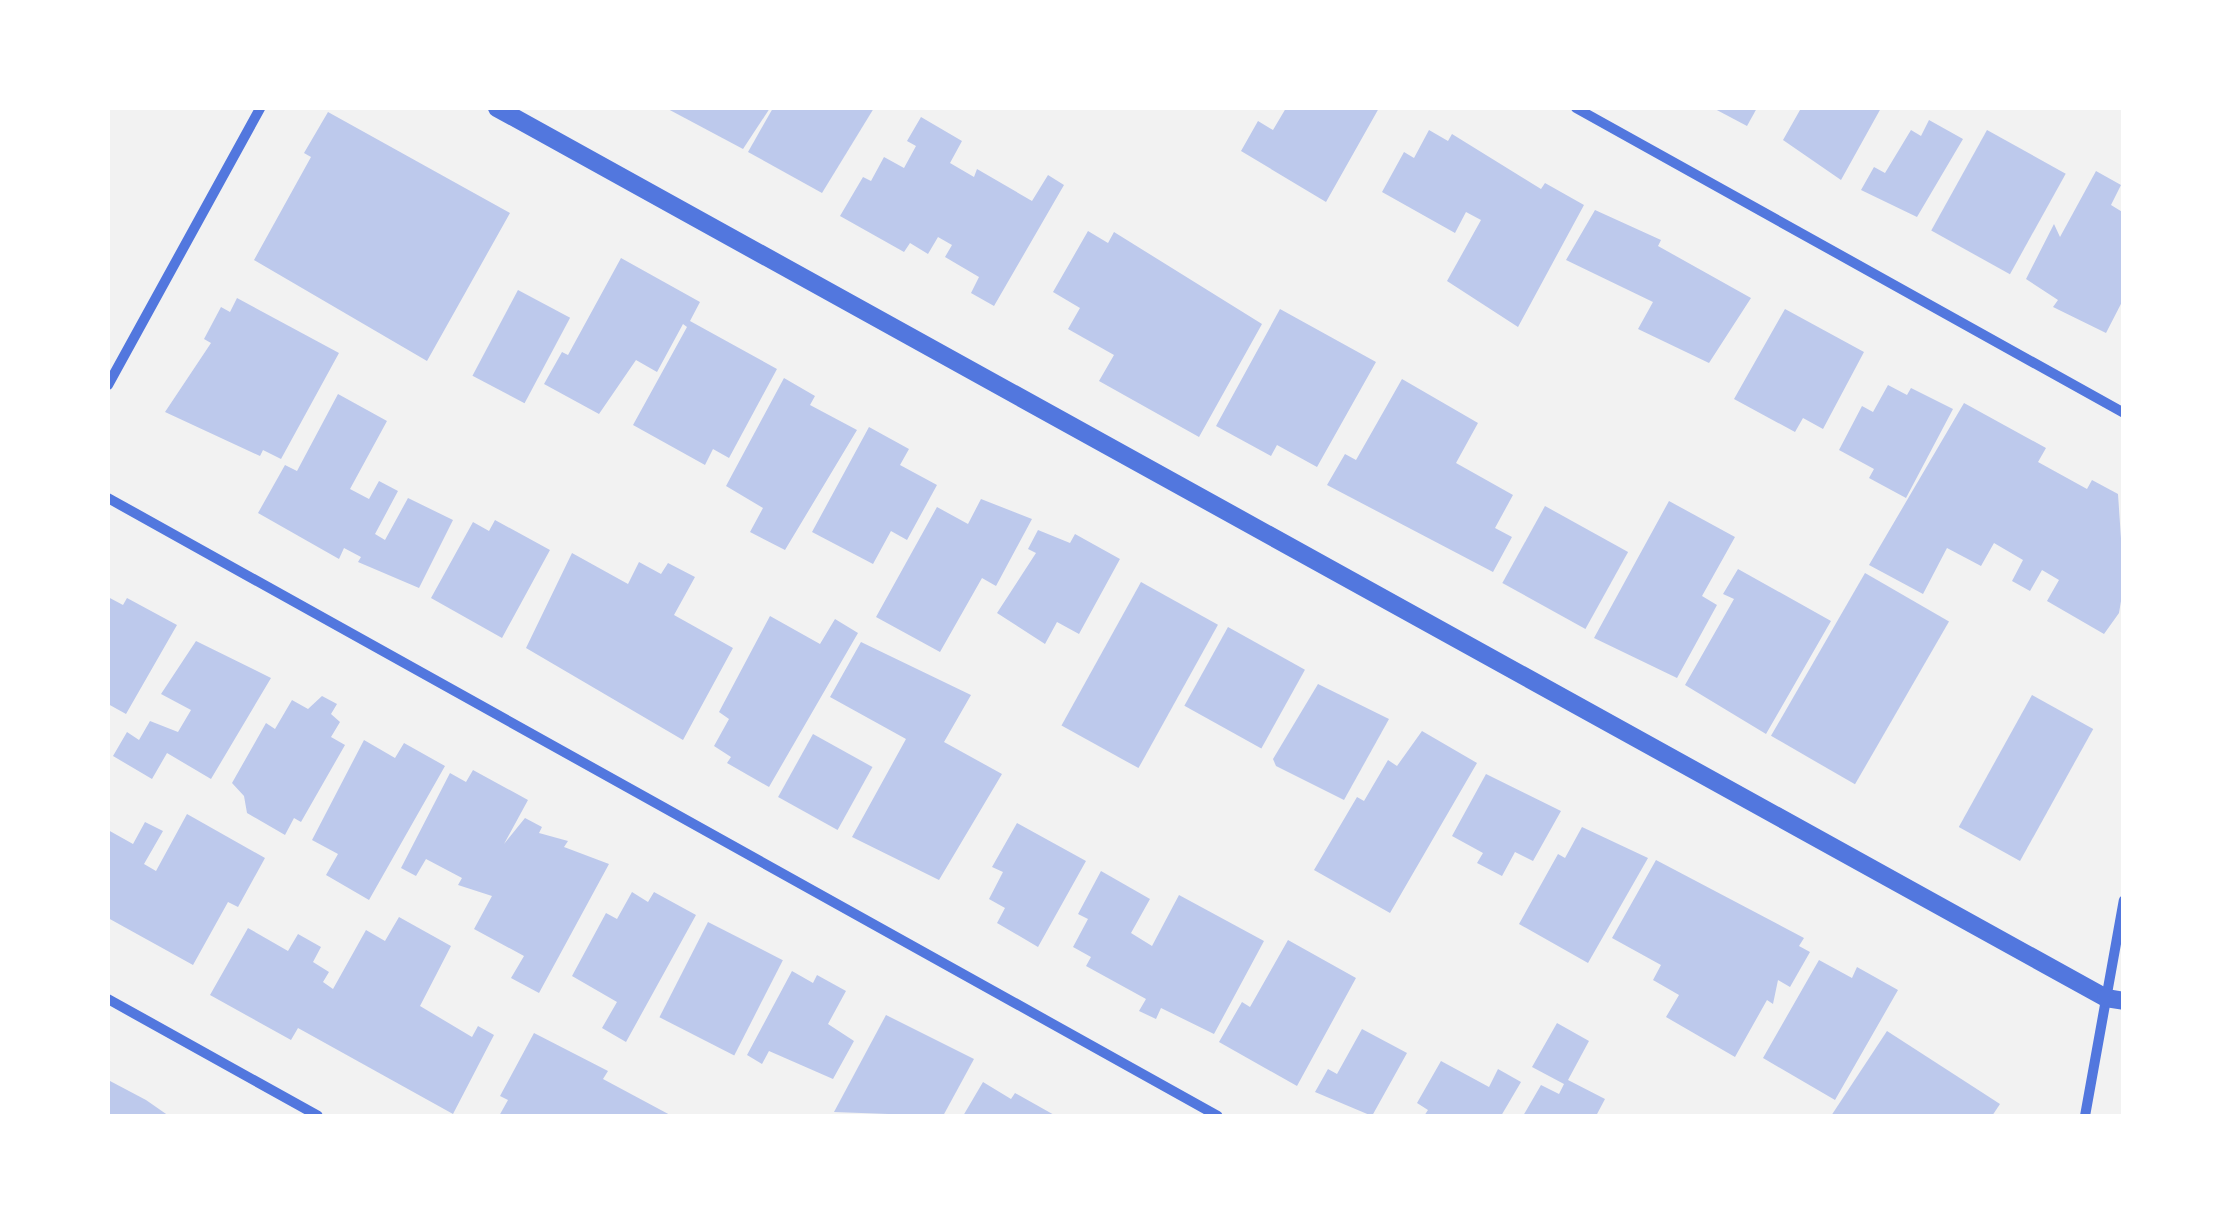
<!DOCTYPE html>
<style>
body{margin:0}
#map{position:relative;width:2231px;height:1224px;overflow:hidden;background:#f2f2f2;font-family:Ubuntu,sans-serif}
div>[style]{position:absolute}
.building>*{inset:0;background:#bdc9ec;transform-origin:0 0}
.minor>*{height:10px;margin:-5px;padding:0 5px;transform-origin:5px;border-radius:5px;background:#5277de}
.tertiary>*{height:18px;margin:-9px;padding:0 9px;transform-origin:9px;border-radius:9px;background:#5277de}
span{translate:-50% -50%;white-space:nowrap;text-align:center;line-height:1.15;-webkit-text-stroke:8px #fff;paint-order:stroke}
.frame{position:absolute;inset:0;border:110px solid #fff;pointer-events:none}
</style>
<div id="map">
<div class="building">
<div style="clip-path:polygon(666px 108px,770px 108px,743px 149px)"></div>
<div style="clip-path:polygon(773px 108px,874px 108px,822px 193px,748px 152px)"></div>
<div style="clip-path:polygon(1286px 108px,1379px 108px,1326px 202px,1241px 151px,1258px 121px,1273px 130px)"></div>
<div style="clip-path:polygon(1713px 108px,1757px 108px,1747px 126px)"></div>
<div style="clip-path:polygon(1795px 108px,1881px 108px,1841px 180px,1783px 140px,1800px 110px)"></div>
<div style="clip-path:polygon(328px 112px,510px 213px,427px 361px,254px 260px,311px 157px,304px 153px)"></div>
<div style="clip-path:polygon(921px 117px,962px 141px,950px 163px,974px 177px,977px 169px,1032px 201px,1048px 175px,1064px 185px,994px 306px,971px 293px,979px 277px,945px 257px,952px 245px,938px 237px,928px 254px,910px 243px,904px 252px,840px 216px,863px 177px,871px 181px,884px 157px,904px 168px,916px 146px,907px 141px)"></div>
<div style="clip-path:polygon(1929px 120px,1963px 139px,1917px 217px,1861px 190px,1874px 167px,1885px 173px,1911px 130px,1921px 136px)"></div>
<div style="clip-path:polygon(1429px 130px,1448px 141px,1452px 134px,1541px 189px,1545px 183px,1584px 205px,1518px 327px,1447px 281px,1481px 220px,1466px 212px,1455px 233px,1382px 192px,1404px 152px,1414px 158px)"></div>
<div style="left:1987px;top:130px;width:90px;height:115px;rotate:29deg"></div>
<div style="clip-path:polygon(2096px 171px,2121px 185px,2111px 205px,2124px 213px,2124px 298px,2106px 333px,2053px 307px,2058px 300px,2026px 279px,2054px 224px,2060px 237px)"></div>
<div style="clip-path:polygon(1595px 210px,1661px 240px,1658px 246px,1751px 298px,1709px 363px,1638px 329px,1653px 302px,1566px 260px)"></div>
<div style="clip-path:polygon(1088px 231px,1108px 243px,1114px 232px,1262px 324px,1199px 437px,1099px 381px,1114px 355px,1068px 329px,1080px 308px,1053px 292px)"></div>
<div style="clip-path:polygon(621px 258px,700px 302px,690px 321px,777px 369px,729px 458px,713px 449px,705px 465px,633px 425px,687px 327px,683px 324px,657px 372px,636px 360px,599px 414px,544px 384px,562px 352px,568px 355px)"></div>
<div style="left:518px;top:290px;width:59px;height:97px;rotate:28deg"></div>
<div style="clip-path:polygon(237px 298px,339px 353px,281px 459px,263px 450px,260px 456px,165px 412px,211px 343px,204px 339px,221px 307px,230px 312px)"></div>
<div style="clip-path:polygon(1280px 309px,1376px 362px,1317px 467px,1277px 445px,1271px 456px,1216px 426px)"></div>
<div style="clip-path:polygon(1785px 309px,1864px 352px,1823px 429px,1803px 418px,1795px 432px,1734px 399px)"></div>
<div style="clip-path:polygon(784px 378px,815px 396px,810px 405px,857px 430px,785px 550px,750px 532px,763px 508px,726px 486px)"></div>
<div style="clip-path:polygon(1402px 379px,1478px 423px,1456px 463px,1513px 495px,1495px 528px,1512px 537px,1493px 572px,1327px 485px,1345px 454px,1356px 460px)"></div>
<div style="clip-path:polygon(1888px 385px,1907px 395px,1911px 388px,1953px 409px,1906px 498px,1869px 478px,1874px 469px,1839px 450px,1862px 406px,1873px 412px)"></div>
<div style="clip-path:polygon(338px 394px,387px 421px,350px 489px,369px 499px,379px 481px,398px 491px,375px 534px,385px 540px,408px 498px,453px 520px,419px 588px,358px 562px,361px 557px,344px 548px,339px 559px,258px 513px,285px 465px,297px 471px)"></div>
<div style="clip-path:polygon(1964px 403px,2046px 448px,2038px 462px,2087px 489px,2092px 480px,2118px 494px,2124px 583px,2119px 613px,2104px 634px,2047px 601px,2059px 580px,2042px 570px,2030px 591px,2012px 581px,2023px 560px,1994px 543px,1981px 566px,1947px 548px,1923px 594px,1869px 565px)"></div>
<div style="clip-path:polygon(869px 427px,909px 449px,900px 465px,937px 485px,907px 540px,891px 531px,873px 564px,812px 532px)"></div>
<div style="clip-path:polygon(981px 499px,1032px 519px,996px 586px,982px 578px,940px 652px,876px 617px,937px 507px,968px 524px)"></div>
<div style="clip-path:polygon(1669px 501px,1735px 537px,1702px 596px,1717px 605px,1677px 678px,1594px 638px)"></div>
<div style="left:1545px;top:506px;width:95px;height:88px;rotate:29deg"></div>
<div style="clip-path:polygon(495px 520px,550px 550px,502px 638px,431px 598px,473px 522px,489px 531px)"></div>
<div style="clip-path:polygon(1038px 530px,1070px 543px,1075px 534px,1120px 559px,1079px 634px,1057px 622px,1045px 644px,997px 613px,1036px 553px,1028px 549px)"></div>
<div style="clip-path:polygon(572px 553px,628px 584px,639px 562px,661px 574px,668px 563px,695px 577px,674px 615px,733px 648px,683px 740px,526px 648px)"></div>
<div style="clip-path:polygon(1738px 569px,1831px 621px,1766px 734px,1685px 685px,1734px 599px,1723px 594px)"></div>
<div style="left:1865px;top:573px;width:97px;height:188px;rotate:30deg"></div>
<div style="left:1141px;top:582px;width:88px;height:164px;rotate:29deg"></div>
<div style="clip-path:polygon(108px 597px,123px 605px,127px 598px,177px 625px,126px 714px,108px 704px)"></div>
<div style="clip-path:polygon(770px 616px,820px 644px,835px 619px,858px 633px,769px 787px,727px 763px,731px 757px,714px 746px,729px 719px,719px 712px)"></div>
<div style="left:1228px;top:627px;width:88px;height:90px;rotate:29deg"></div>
<div style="clip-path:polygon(196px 641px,271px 678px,211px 779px,167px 753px,152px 779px,113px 756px,127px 732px,139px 740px,150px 721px,178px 732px,191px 710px,161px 694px)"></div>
<div style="clip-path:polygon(861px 642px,971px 695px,944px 742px,1002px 774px,939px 880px,852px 837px,906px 739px,830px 697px)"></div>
<div style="clip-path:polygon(1318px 684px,1389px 719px,1344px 800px,1276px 766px,1273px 759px)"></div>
<div style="left:2032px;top:695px;width:70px;height:151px;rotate:29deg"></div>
<div style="clip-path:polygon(322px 696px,337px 704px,331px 714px,340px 722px,331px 737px,345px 745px,301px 822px,294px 818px,285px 835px,247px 813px,244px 796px,232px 783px,266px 723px,275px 729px,292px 700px,308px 709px)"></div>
<div style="clip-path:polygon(1422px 731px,1477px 763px,1390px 913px,1314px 870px,1357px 797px,1364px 801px,1388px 760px,1397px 766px)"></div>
<div style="left:813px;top:734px;width:68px;height:72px;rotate:29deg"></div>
<div style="clip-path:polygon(364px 740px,395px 758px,404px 743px,445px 766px,369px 900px,326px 875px,338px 854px,312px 840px)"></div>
<div style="clip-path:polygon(473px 770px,528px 800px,504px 844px,525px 818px,542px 827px,539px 833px,568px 841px,564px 847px,609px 864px,539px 993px,511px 978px,524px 956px,474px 929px,492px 896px,458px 885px,462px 878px,426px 859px,416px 876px,401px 868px,450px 773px,466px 782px)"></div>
<div style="clip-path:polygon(1486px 774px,1561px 811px,1533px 861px,1515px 852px,1502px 876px,1477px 863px,1483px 853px,1452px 836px)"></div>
<div style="clip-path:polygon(187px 814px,265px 858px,238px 907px,228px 902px,193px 965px,108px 918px,108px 830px,133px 844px,145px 822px,163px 831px,144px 864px,156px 871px)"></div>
<div style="clip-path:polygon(1017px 823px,1086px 861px,1038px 947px,997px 923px,1005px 908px,989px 899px,1003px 872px,992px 867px)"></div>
<div style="clip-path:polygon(1582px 827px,1648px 858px,1588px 963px,1519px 924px,1558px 854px,1565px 858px)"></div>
<div style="clip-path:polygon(1656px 860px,1804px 938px,1799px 946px,1810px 952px,1790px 987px,1778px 980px,1773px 1004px,1767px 1000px,1735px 1057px,1666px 1017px,1679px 995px,1653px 980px,1661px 965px,1612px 938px)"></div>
<div style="clip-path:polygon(1101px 871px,1150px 899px,1131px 933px,1152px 946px,1179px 895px,1264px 941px,1214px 1034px,1161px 1008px,1156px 1019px,1139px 1011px,1146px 999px,1086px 966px,1091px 957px,1073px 947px,1088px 919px,1078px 914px)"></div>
<div style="clip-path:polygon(632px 892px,648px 902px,654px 892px,696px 915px,626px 1042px,602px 1028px,617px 1002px,572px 976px,606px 913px,617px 919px)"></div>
<div style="clip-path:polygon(399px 917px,451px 946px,420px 1006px,472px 1037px,478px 1026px,494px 1035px,453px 1114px,298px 1028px,291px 1040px,210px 995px,248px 928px,288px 951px,298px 934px,321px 947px,313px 962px,329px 972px,323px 982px,333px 989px,366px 930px,385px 941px)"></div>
<div style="left:708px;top:922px;width:84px;height:107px;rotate:27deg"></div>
<div style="clip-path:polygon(1288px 940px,1356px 978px,1297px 1086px,1219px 1042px,1242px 1002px,1250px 1007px)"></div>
<div style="clip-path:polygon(1819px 960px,1852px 978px,1857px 967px,1898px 990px,1835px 1100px,1763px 1058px)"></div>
<div style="clip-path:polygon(792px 971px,813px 983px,817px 975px,846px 991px,828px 1024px,854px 1041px,833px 1079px,769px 1051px,762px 1064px,747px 1055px)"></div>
<div style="clip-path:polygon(886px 1015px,974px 1059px,943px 1116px,834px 1112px)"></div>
<div style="clip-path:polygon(1557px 1023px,1589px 1041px,1568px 1080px,1605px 1099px,1596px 1116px,1523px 1116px,1541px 1085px,1559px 1094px,1564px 1084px,1532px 1067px)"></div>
<div style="clip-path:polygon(1362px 1029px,1407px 1053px,1372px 1116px,1315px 1092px,1328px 1069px,1337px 1074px)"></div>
<div style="clip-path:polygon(1887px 1031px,2000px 1104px,1992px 1116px,1831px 1116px)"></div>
<div style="clip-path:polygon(534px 1033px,608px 1071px,603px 1079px,672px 1116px,499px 1116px,508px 1100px,500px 1096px)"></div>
<div style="clip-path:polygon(1441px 1061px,1489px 1087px,1498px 1069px,1521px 1082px,1501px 1116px,1424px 1116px,1428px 1110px,1417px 1103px)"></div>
<div style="clip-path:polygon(110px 1081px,146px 1100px,169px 1116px,108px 1116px)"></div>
<div style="clip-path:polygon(983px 1082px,1011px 1099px,1015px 1093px,1056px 1116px,963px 1116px)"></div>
</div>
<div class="minor">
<div style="left:1576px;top:108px;width:627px;rotate:29.1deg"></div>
<div style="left:108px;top:385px;width:316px;rotate:-61.2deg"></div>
<div style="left:108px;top:498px;width:1270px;rotate:29.11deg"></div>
<div style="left:108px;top:999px;width:240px;rotate:29.1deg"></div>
<div style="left:2085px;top:1116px;width:219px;rotate:-79.8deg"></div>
</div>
<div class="tertiary">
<div style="left:497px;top:108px;width:1839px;rotate:28.95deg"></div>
<div style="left:2106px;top:998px;width:18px;rotate:9deg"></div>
</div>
<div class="frame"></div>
</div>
